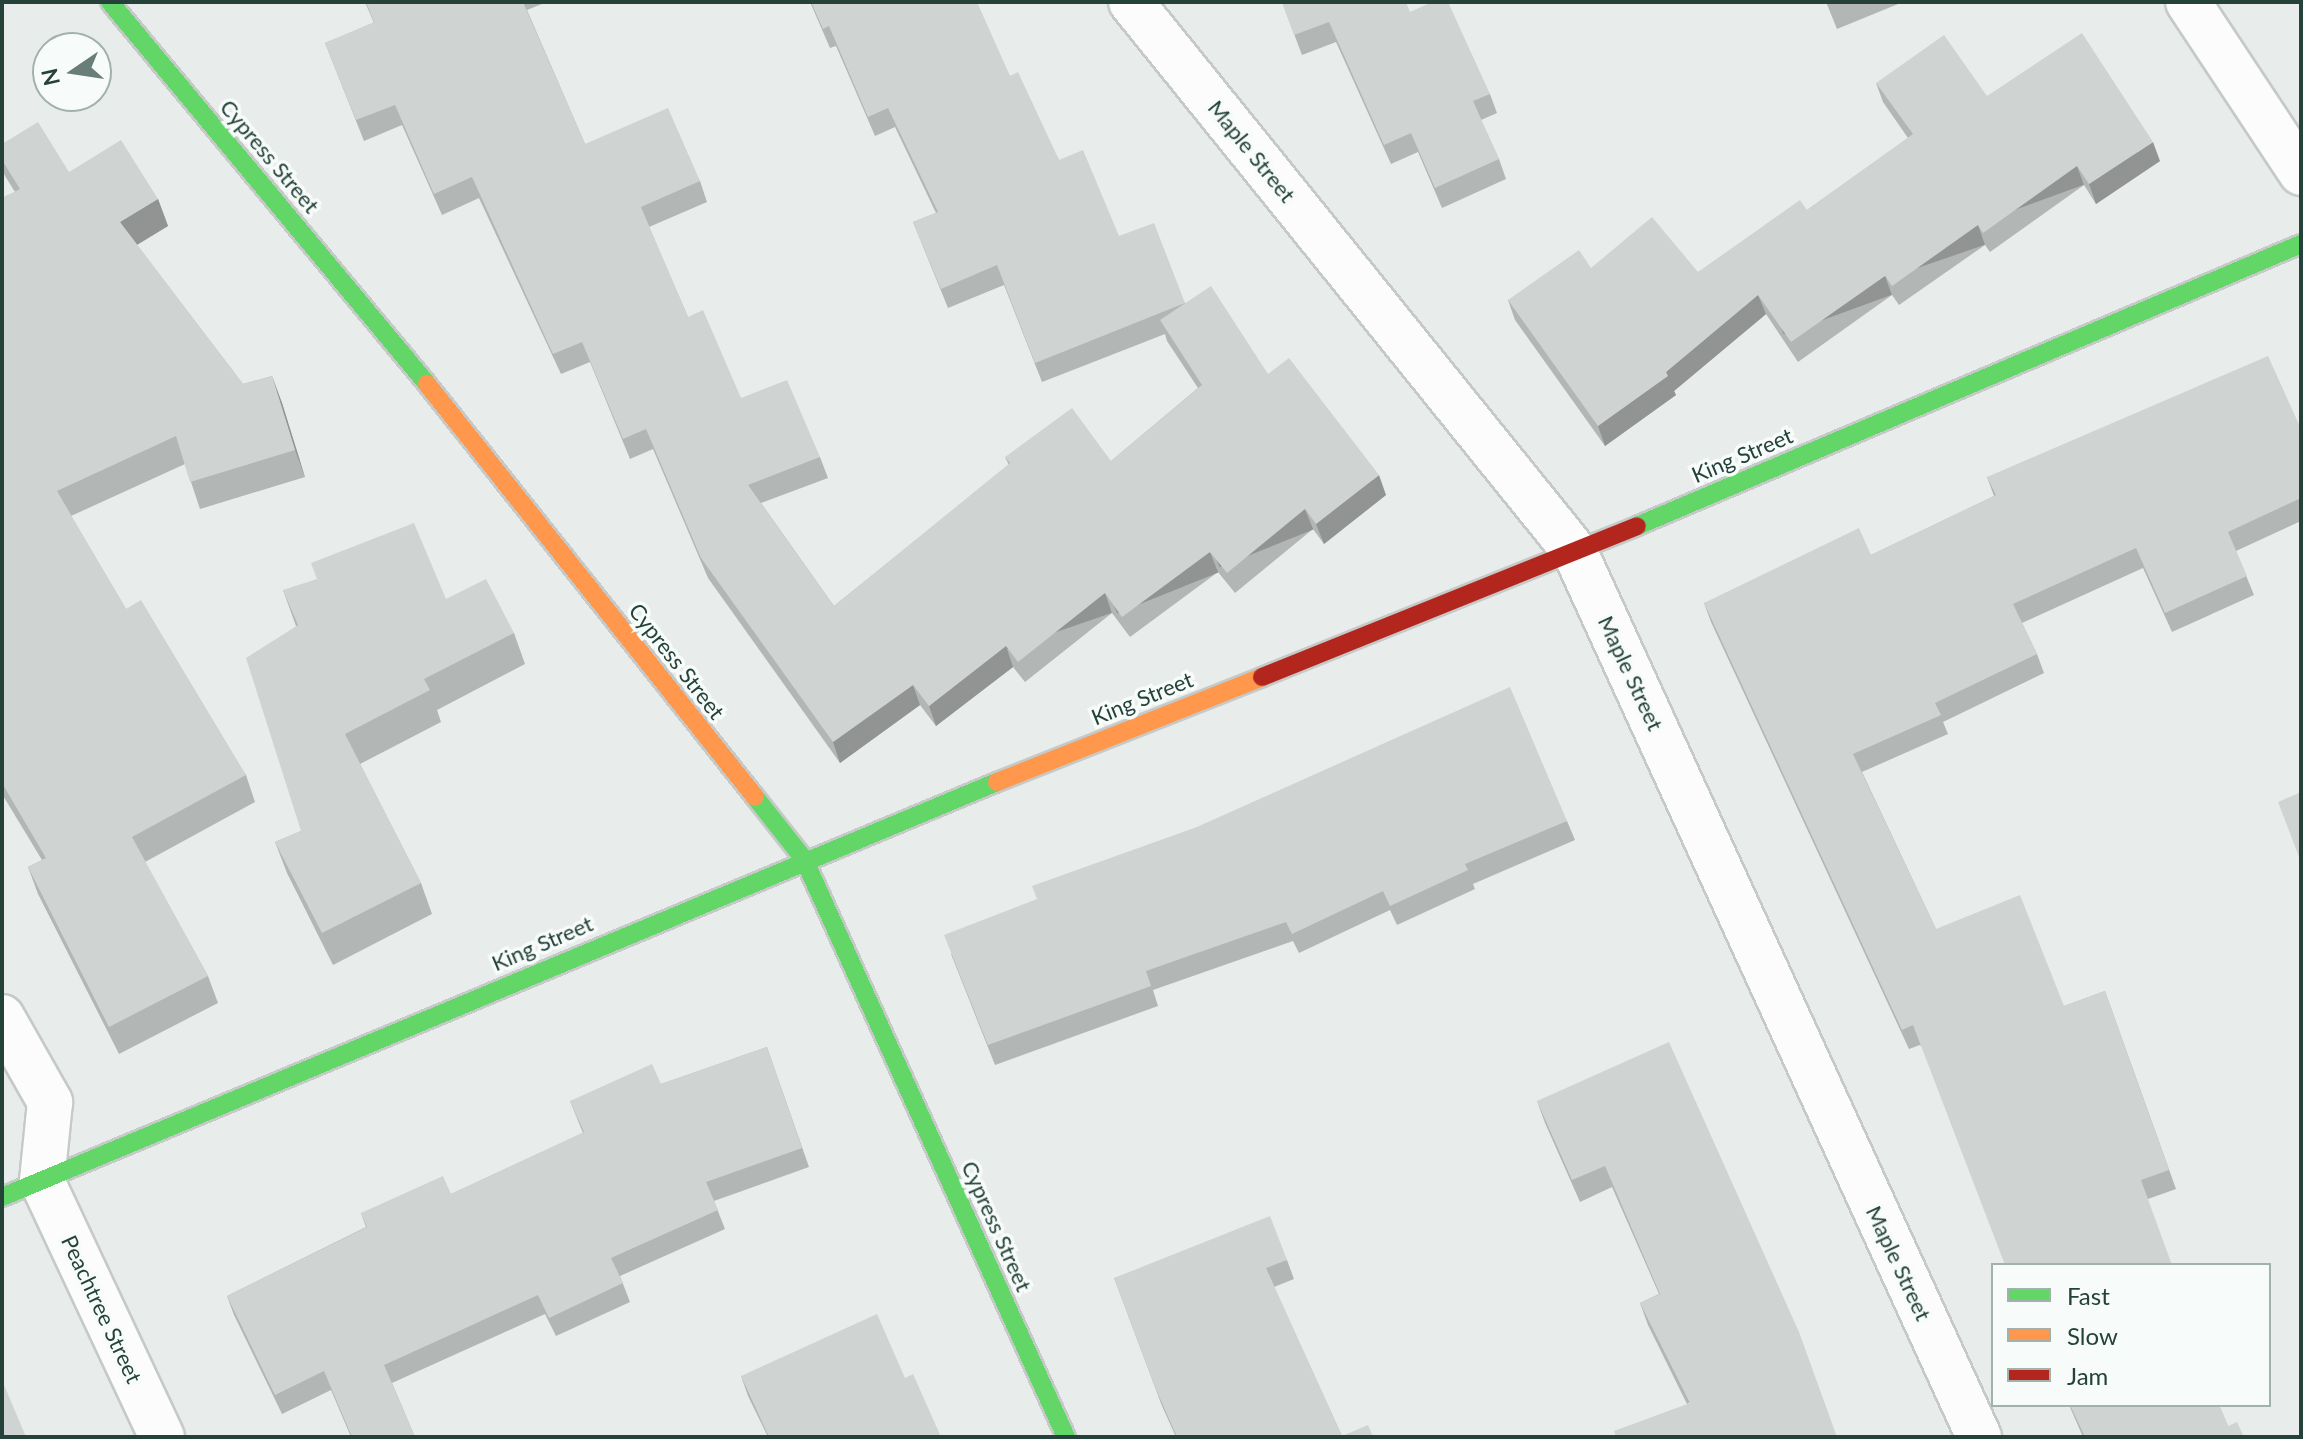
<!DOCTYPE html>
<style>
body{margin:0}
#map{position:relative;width:2303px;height:1439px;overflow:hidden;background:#e8edeb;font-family:Lato,sans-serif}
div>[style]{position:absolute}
.roads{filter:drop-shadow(2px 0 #c5cac8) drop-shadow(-2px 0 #c5cac8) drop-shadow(0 2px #c5cac8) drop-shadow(0 -2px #c5cac8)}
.street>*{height:44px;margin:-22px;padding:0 22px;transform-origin:22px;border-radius:22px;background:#fcfcfc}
.fast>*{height:18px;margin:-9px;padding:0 9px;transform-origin:9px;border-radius:9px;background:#63d668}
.slow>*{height:18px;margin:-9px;padding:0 9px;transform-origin:9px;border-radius:9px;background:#ff974d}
.jam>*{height:18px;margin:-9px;padding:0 9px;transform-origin:9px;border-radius:9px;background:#b3261e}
.wall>*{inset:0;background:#b2b6b5}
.shaded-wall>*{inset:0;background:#919493;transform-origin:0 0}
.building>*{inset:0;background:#cfd4d2}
span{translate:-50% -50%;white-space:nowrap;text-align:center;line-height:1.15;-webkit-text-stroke:7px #f7fbf9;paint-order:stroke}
.street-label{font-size:22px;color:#24423a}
.frame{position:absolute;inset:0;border:4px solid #24423a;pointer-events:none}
.legend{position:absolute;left:1991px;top:1263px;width:280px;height:144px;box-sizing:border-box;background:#f7fbf9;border:2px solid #a3b1ad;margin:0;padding:10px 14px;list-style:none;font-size:24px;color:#24423a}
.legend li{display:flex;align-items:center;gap:16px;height:40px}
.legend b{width:40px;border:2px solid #a3b1ad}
.north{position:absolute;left:32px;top:32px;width:80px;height:80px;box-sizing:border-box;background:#f7fbf9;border:2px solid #a3b1ad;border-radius:50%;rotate:257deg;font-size:22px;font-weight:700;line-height:32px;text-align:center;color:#24423a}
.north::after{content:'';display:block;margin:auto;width:28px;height:36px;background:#697e78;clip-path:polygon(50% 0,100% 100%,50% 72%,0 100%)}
</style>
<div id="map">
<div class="roads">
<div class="street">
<div style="left:1131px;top:2px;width:707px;rotate:51.09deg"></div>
<div style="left:1575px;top:552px;width:973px;rotate:65.46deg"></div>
<div style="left:2188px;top:2px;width:205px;rotate:56.5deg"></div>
<div style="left:2px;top:1017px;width:98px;rotate:60.5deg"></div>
<div style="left:50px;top:1102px;width:79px;rotate:95.8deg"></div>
<div style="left:42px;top:1181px;width:283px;rotate:64.9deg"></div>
</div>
<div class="fast">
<div style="left:110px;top:2px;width:496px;rotate:50.3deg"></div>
<div style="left:1637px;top:526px;width:721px;rotate:-23.01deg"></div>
<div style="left:755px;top:797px;width:79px;rotate:51.7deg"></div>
<div style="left:804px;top:859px;width:635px;rotate:65.62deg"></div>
<div style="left:2px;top:1197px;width:1078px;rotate:-22.64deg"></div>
</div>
<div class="slow">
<div style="left:427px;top:384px;width:527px;rotate:51.54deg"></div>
<div style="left:997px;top:782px;width:285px;rotate:-21.6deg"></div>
</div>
<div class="jam">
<div style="left:1262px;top:677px;width:404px;rotate:-21.9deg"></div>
</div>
</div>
<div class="wall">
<div style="clip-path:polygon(365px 2px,547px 2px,527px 10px,585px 144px,700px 181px,707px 202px,649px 227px,688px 317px,741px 398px,820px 457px,828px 478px,761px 503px,834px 606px,1009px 465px,1005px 457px,1111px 461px,1198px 388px,1167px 341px,1165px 334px,1042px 382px,1004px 285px,948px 308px,913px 222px,936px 213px,895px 127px,875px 136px,836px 46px,830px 48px,810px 2px,945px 2px,1010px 76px,1059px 160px,1119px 236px,1185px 303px,1268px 374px,1386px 495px,1324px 544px,1313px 529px,1235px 593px,1218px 572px,1130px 637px,1112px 613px,1025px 682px,1013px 667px,936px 726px,920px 705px,840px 763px,708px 578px,653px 449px,630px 459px,590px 362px,561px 374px,479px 198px,442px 215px,402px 125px,364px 141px,325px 43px,374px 23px)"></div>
<div style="clip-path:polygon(1282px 2px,1410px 12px,1490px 94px,1497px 113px,1481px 120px,1499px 159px,1506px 179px,1442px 208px,1418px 152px,1391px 164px,1336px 42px,1302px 55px)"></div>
<div style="clip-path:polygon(1826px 2px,1903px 2px,1837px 29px)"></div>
<div style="clip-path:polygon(1876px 83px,1987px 96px,2160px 161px,2096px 204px,2084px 185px,1990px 252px,1985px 245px,1899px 305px,1892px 295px,1798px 362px,1766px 314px,1674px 391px,1676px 395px,1605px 446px,1515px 320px,1508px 300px,1591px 268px,1698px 272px,1807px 210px,1908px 138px,1883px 102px)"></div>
<div style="clip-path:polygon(2px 144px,69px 172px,158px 199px,168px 226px,137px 245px,243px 384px,272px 376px,282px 403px,305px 477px,200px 509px,185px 464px,71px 516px,126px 609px,246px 775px,255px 802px,145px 862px,208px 976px,218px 1003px,119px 1054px,38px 894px,28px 867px,42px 860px,2px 794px,2px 198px,15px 192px,5px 176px,2px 168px)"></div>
<div style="clip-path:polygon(2301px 429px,2301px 521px,2236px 551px,2254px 595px,2172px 632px,2143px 568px,2022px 623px,2037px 654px,2044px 673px,1943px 722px,1948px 734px,1862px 772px,1936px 929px,2064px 1006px,2105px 991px,2176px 1189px,2148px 1199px,1920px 1045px,1909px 1049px,1711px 622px,1704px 603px,1871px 555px,1994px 496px,1987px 477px)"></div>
<div style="clip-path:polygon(283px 590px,446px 599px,514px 633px,525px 664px,437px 710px,441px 722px,360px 764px,421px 883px,432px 914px,333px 965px,287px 873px,275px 842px,301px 831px,296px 626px)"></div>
<div style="clip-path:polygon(1567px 821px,1575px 840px,1473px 884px,1475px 889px,1397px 925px,1390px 910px,1299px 953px,1293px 941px,1153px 990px,1158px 1006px,995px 1065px,951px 954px)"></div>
<div style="clip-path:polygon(767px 1047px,809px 1167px,714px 1201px,725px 1229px,620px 1276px,630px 1302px,556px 1336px,545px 1314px,392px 1383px,415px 1437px,351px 1437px,331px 1390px,282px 1414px,234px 1315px,227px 1296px,366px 1227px,361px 1213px,451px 1194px,583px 1133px,570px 1101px,661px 1084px)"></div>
<div style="clip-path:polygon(1537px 1101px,1799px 1332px,1687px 1404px,1648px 1325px,1640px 1303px,1659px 1294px,1612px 1187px,1580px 1202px,1545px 1123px)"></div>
<div style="clip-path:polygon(1287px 1260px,1294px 1279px,1274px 1287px,1342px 1436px,1373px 1437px,1176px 1437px,1162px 1406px,1114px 1278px)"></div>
<div style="clip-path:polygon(741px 1376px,941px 1437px,768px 1437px,748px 1396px)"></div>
<div style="clip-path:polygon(2069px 1405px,2219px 1405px,2228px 1426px,2244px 1437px,2083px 1437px)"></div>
</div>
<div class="shaded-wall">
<div style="clip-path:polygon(2153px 142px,2160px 161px,2096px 204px,2089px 184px)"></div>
<div style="left:2077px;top:166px;width:20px;height:115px;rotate:70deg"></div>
<div style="clip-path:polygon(158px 199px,168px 226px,130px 249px,120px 222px)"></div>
<div style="left:1978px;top:225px;width:21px;height:105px;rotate:71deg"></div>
<div style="left:1885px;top:276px;width:20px;height:115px;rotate:70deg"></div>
<div style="clip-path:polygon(1758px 295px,1766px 314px,1674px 391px,1676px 395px,1605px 446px,1598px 426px,1666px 372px)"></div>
<div style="clip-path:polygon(272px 376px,282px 403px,305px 477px,295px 450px)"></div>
<div style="clip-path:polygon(1379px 475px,1386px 495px,1324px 544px,1316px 524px)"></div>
<div style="left:1305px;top:509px;width:22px;height:101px;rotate:68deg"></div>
<div style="left:1210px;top:552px;width:22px;height:109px;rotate:68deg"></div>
<div style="left:1105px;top:593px;width:21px;height:111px;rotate:71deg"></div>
<div style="clip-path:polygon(1006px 646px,1013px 667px,936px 726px,929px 706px)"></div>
<div style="clip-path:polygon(913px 685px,920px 705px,840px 763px,833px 742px)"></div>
</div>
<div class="building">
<div style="clip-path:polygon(366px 2px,523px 2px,585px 144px,668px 108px,700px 181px,641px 207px,688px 317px,703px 310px,741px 398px,787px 380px,820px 457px,748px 485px,834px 606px,1010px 463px,1005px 457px,1072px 408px,1111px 461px,1202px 385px,1160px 320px,1211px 286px,1268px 374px,1289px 358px,1379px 475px,1316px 524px,1305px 509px,1227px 573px,1210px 552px,1122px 617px,1105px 593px,1018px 662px,1006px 646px,929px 706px,913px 685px,833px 742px,701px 558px,646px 429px,623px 439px,582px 342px,553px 354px,472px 177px,434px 194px,395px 105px,356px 120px,325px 43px,374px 22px)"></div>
<div style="clip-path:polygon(811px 2px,945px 2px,946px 4px,952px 2px,977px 2px,1010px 76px,1018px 72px,1059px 160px,1083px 150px,1119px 236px,1154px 223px,1185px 303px,1035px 363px,997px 265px,941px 289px,913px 222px,938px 212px,888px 108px,868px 117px,829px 26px,823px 29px)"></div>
<div style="clip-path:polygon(1282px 2px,1406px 2px,1410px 12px,1432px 2px,1448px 2px,1490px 94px,1473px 101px,1499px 159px,1435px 188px,1411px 133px,1384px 145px,1329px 22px,1294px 35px)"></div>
<div style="clip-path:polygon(2082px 33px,2153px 142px,2089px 184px,2077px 166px,1983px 233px,1978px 225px,1892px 286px,1885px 276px,1791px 342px,1758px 295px,1666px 372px,1668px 376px,1598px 426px,1508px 300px,1579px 250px,1591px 268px,1652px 217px,1698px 272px,1800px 200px,1807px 210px,1913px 134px,1876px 83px,1944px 35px,1987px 96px)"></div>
<div style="clip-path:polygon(38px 122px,69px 172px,121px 140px,158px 199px,120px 222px,243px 384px,272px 376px,295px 450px,190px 482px,176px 436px,57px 491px,126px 609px,141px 600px,246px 775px,132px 837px,208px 976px,109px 1027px,28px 867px,46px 858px,2px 783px,2px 198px,20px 189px,2px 160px,2px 144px)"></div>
<div style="clip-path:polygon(2268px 356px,2301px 429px,2301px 498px,2228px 532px,2247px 576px,2165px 613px,2136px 548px,2013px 604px,2037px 654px,1935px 703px,1941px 715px,1853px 754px,1936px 929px,2020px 895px,2064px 1006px,2105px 991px,2169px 1170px,2141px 1180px,2172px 1265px,2005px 1265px,1913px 1025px,1902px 1030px,1704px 603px,1859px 528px,1871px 555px,1996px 495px,1987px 477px)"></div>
<div style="clip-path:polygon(414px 523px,446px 599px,486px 579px,514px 633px,424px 679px,430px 690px,345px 734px,421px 883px,322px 933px,275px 842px,301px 831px,246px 658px,298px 625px,283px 590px,317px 579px,311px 563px)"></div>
<div style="clip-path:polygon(1510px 687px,1567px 821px,1465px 864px,1468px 870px,1390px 906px,1383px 891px,1292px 934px,1286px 922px,1146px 971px,1151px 986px,988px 1045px,944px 935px,1037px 899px,1032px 886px,1197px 827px)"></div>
<div style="clip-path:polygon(2301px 792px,2301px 862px,2278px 802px)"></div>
<div style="clip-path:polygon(1669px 1042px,1799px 1332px,1837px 1437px,1616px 1437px,1614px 1431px,1690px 1403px,1640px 1303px,1660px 1294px,1605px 1166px,1572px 1180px,1537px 1101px)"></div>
<div style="clip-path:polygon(767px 1047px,802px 1148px,706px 1182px,718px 1210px,611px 1258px,623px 1283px,549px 1318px,538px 1295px,384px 1365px,415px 1437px,352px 1437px,324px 1371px,275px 1395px,227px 1296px,367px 1227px,361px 1213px,443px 1176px,451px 1194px,584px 1132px,570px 1101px,652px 1064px,661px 1084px)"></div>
<div style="clip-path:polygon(1270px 1216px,1287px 1260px,1266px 1268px,1342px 1436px,1368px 1425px,1373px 1437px,1177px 1437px,1155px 1387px,1114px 1278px)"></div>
<div style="clip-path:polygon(877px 1314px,905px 1378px,913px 1374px,941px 1437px,769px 1437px,741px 1376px)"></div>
<div style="clip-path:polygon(2px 1380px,26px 1437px,2px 1437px)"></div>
<div style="clip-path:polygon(2070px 1405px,2219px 1405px,2228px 1426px,2237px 1422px,2244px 1437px,2085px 1437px)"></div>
</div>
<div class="street-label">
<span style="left:1252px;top:151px;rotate:51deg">Maple Street</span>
<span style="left:270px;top:156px;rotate:50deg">Cypress Street</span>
<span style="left:1742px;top:455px;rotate:-23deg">King Street</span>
<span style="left:677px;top:661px;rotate:52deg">Cypress Street</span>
<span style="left:1631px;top:673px;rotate:65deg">Maple Street</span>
<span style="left:1142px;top:698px;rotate:-22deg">King Street</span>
<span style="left:542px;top:943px;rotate:-23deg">King Street</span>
<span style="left:997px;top:1226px;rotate:66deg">Cypress Street</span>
<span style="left:1899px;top:1263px;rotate:65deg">Maple Street</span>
<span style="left:102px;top:1309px;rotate:65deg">Peachtree Street</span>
</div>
<div class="frame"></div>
<ul class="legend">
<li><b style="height:10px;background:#63d668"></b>Fast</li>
<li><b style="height:10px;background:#ff974d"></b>Slow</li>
<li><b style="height:10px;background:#b3261e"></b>Jam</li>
</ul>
<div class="north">N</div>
</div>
